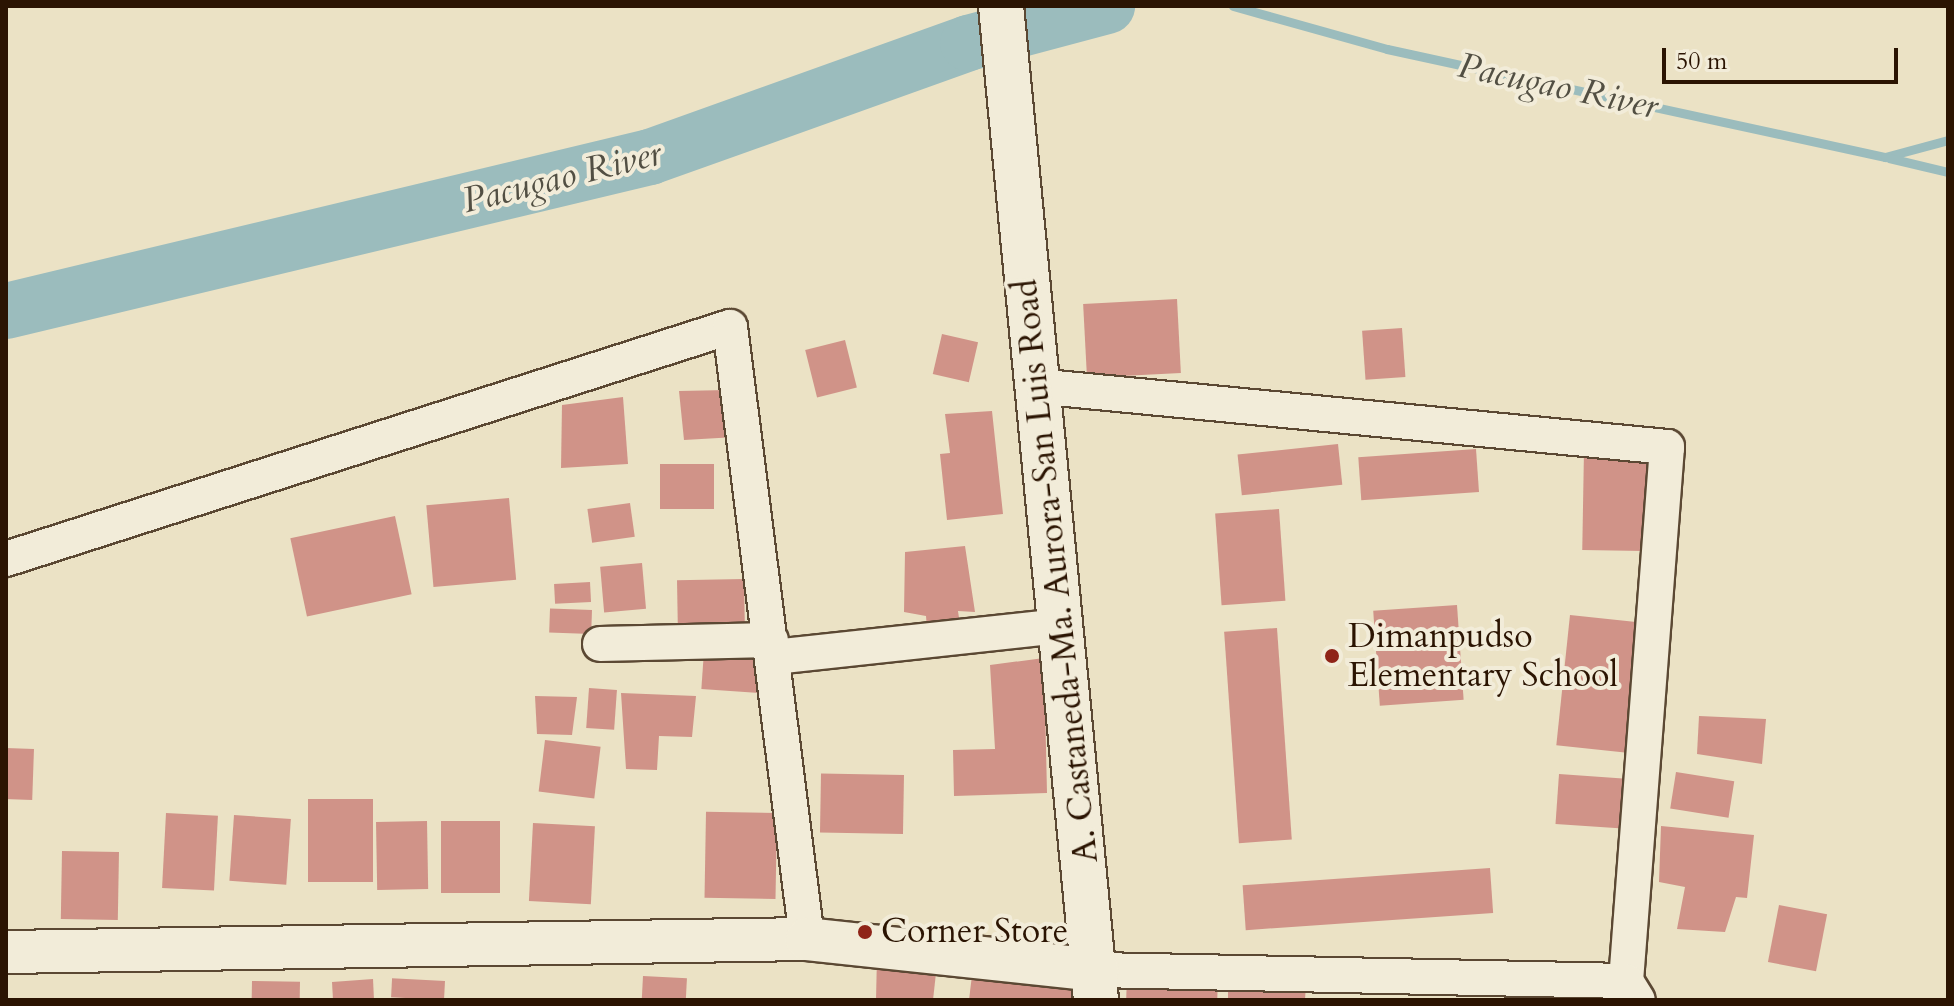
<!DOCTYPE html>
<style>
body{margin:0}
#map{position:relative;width:1954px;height:1006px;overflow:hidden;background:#ebe2c5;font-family:Cardo,serif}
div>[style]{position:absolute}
.stream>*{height:9px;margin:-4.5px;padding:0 4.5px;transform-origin:4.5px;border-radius:4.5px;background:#9bbcbd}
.river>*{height:56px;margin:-28px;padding:0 28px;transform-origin:28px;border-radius:28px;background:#9bbcbd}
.building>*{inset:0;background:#d09388;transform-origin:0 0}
.roads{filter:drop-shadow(2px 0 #5b4833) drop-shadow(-2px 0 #5b4833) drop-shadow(0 2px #5b4833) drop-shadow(0 -2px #5b4833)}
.minor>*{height:34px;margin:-17px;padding:0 17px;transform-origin:17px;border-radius:17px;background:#f2ecd9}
.tertiary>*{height:42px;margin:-21px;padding:0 21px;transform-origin:21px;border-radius:21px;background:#f2ecd9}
.secondary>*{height:44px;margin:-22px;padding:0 22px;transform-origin:22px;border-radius:22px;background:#f2ecd9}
.dots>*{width:22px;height:22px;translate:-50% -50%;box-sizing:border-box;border:4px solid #f2ecd9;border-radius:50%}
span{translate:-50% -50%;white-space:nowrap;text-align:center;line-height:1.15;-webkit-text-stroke:8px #f2ecd9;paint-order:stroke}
.street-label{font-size:34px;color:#2b1402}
.poi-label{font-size:34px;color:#2b1402}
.left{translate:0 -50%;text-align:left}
.water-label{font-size:36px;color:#524f43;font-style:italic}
.frame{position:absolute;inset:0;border:8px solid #2b1402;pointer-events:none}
.scale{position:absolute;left:1662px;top:48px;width:236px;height:36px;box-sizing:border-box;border:4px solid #2b1402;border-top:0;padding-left:10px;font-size:24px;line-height:28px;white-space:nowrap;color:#2b1402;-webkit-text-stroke:6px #f2ecd9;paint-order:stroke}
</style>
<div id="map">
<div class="stream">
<div style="left:1233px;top:6px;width:160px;rotate:15.6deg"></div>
<div style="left:1387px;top:49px;width:510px;rotate:12.24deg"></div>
<div style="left:1885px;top:157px;width:65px;rotate:-15.1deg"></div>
<div style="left:1889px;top:158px;width:61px;rotate:13.3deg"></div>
</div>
<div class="river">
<div style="left:6px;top:311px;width:662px;rotate:-13.45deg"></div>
<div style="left:650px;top:157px;width:338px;rotate:-19.7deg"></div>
<div style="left:968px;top:43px;width:144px;rotate:-14.9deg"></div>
</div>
<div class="building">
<div style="left:1177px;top:299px;width:74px;height:94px;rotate:87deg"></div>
<div style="left:1402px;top:328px;width:49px;height:40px;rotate:86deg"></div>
<div style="left:942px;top:334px;width:37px;height:41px;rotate:13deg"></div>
<div style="left:845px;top:340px;width:49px;height:41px;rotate:76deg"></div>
<div style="clip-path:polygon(728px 390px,736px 437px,684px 440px,679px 391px)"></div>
<div style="clip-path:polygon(623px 397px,628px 464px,561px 468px,562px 405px)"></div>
<div style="clip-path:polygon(992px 411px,1003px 514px,947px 520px,940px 454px,950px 453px,945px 414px)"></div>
<div style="left:1338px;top:444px;width:41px;height:101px;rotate:84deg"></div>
<div style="left:1476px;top:449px;width:43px;height:118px;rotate:86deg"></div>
<div style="left:1584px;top:450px;width:77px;height:100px;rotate:1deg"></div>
<div style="left:714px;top:464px;width:45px;height:54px;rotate:90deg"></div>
<div style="left:509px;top:498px;width:82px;height:83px;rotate:85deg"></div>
<div style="left:630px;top:503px;width:34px;height:43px;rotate:82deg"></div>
<div style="left:1279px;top:509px;width:92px;height:64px;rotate:86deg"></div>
<div style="left:395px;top:516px;width:80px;height:107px;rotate:78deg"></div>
<div style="clip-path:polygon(965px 546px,975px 612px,958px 611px,960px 625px,927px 629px,926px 616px,904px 612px,905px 552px)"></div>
<div style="left:642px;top:563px;width:46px;height:42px;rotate:85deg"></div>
<div style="left:744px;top:579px;width:52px;height:67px;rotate:89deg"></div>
<div style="left:590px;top:582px;width:20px;height:36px;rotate:87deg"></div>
<div style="left:1457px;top:605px;width:95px;height:84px;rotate:86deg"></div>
<div style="left:592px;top:610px;width:24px;height:42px;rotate:92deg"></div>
<div style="left:1570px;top:615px;width:83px;height:131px;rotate:6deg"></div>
<div style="left:1277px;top:628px;width:212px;height:53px;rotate:86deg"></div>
<div style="left:704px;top:651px;width:58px;height:38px;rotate:4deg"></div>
<div style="clip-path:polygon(1044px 658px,1047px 793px,954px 796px,953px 750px,995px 749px,990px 665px)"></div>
<div style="left:589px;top:688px;width:28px;height:40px;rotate:4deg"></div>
<div style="clip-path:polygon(621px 693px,696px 696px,692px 737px,659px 736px,657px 770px,626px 769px)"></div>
<div style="clip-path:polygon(535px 696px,577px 697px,572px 735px,537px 734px)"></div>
<div style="clip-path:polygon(1699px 716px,1766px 719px,1762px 764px,1697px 754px)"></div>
<div style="left:545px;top:740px;width:56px;height:52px;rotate:7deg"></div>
<div style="left:6px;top:748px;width:28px;height:51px;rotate:2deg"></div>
<div style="left:1676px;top:772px;width:59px;height:37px;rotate:9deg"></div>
<div style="left:1559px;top:774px;width:71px;height:50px;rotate:4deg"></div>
<div style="left:904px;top:775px;width:59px;height:83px;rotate:91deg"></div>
<div style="left:308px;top:799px;width:65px;height:83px"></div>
<div style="left:166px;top:813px;width:52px;height:75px;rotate:3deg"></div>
<div style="left:777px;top:813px;width:86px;height:71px;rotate:91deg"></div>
<div style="left:234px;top:815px;width:57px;height:66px;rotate:4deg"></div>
<div style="left:427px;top:821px;width:68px;height:51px;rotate:89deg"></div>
<div style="left:441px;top:821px;width:59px;height:72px"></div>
<div style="left:533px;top:823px;width:62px;height:78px;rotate:3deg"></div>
<div style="clip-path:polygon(1661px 826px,1754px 835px,1747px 898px,1736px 897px,1725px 932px,1677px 929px,1685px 887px,1659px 882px)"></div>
<div style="left:62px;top:851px;width:57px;height:68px;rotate:1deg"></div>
<div style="left:1490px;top:868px;width:45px;height:248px;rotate:86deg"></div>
<div style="left:1779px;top:905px;width:49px;height:58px;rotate:11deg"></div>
<div style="clip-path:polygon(877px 956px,937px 964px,933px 1000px,876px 1000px)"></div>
<div style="clip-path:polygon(973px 967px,1079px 978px,1078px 1000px,969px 1000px)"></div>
<div style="left:643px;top:976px;width:44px;height:24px;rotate:3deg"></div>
<div style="left:1127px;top:976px;width:91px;height:24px;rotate:2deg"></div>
<div style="clip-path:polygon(373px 979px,374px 1000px,333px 1000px,332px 982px)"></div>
<div style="clip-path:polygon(1228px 980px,1306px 983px,1305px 1000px,1228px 1000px)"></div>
<div style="left:252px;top:981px;width:48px;height:19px;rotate:1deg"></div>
<div style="left:445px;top:981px;width:19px;height:53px;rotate:93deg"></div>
</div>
<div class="roads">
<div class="minor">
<div style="left:1035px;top:386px;width:635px;rotate:5.51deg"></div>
<div style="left:1667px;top:447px;width:536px;rotate:94.39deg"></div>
<div style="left:1626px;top:981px;width:22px;rotate:58deg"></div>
<div style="left:6px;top:559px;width:760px;rotate:-17.77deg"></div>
<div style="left:730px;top:327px;width:617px;rotate:82.83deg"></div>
<div style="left:600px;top:644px;width:171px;rotate:-1.3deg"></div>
<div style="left:774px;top:657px;width:289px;rotate:-6.2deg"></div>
<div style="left:1097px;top:970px;width:529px;rotate:1.19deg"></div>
</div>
<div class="tertiary">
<div style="left:6px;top:952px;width:801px;rotate:-0.93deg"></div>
<div style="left:807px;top:939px;width:292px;rotate:6.1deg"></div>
</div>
<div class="secondary">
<div style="left:1001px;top:6px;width:999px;rotate:84.54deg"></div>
</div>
</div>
<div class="dots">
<div style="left:1332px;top:656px;background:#8f2418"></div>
<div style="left:865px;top:932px;background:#8f2418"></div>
</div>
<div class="street-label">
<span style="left:1056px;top:571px;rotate:-96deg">A. Castaneda-Ma. Aurora-San Luis Road</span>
</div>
<div class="poi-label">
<span class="left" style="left:1348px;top:656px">Dimanpudso<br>Elementary School</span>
<span class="left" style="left:881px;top:932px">Corner Store</span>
</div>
<div class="water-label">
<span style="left:1558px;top:86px;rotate:12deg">Pacugao River</span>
<span style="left:562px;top:177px;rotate:-14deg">Pacugao River</span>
</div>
<div class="frame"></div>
<div class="scale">50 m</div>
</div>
